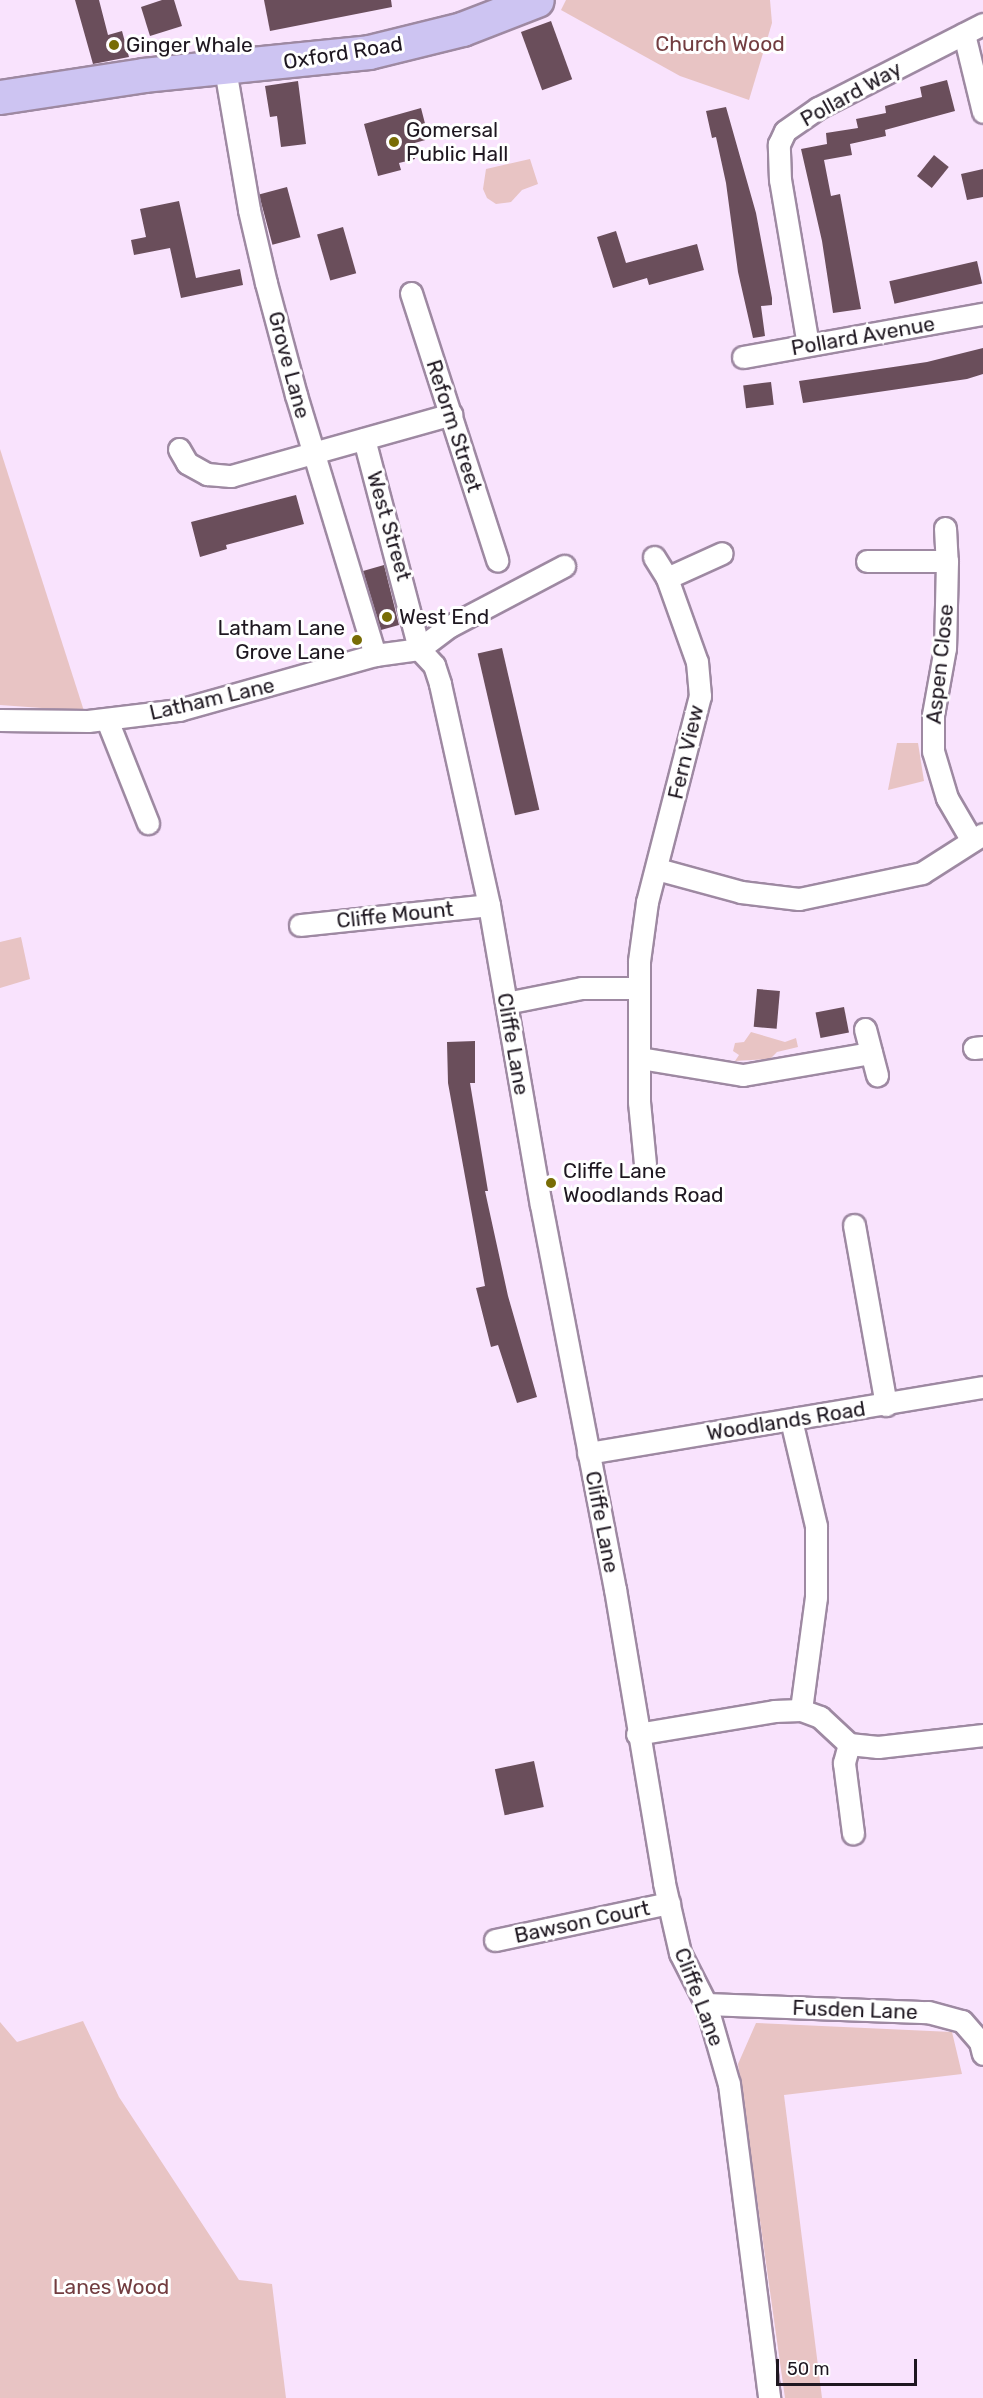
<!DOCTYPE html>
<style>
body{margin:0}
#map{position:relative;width:983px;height:2398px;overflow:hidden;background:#f9e3fd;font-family:Rubik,sans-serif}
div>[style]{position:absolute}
.green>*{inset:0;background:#e8c4c4}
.building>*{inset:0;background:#6a4e5b;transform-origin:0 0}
.roads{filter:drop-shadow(2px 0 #9e89a2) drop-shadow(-2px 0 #9e89a2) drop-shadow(0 2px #9e89a2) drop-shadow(0 -2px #9e89a2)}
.street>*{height:21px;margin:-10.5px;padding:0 10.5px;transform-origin:10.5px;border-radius:10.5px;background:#fff}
.primary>*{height:33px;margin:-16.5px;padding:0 16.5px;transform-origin:16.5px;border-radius:16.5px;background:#cdc4f2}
.dots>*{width:16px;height:16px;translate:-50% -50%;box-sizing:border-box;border:3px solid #fff;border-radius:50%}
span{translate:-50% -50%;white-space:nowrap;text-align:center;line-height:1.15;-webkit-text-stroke:6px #fff;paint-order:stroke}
.park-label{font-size:21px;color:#723d40}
.poi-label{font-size:21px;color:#1e1720}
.left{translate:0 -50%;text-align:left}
.right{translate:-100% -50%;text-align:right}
.street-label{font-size:21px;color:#1e1720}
.scale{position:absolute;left:776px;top:2359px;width:141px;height:27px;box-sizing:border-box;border:3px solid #1e1720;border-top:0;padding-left:8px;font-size:18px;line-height:21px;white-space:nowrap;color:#1e1720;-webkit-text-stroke:4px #fff;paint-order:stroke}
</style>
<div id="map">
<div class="green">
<div style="clip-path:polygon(566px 0,770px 0,772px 23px,749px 100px,680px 76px,561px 10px)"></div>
<div style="clip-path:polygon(530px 159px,538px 184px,522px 190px,511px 202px,496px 204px,487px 198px,483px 189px,486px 169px)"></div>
<div style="clip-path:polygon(0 449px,84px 711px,0 705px)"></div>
<div style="clip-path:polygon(897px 743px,918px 743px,924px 781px,888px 790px)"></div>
<div style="clip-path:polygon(21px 937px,30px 979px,0 988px,0 942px)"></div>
<div style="clip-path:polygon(751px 1032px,785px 1042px,796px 1038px,798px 1047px,777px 1052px,770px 1059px,735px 1061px,739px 1055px,733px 1051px,735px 1043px,744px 1042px)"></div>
<div style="clip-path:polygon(83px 2021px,119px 2097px,239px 2280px,272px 2284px,286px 2398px,0 2398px,0 2022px,17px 2042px)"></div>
<div style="clip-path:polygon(756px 2023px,952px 2032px,962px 2074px,784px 2095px,822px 2398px,785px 2398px,738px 2064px)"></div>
</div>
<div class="building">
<div style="clip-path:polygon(75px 0,99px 0,108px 35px,122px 31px,129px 57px,93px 64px)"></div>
<div style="clip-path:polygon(162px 0,174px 0,182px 26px,150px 36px,141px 7px)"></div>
<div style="clip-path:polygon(264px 0,391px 0,392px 7px,270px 31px)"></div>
<div style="left:551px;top:21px;width:62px;height:32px;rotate:70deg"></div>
<div style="clip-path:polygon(947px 80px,955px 111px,885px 130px,886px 136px,850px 144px,852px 155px,824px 160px,831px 196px,840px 194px,861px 309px,833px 313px,822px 241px,801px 149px,827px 144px,826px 133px,858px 128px,856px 119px,886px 113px,885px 106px,922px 97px,920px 87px)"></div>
<div style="clip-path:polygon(298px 81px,306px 144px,281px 147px,277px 116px,270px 117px,265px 86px)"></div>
<div style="clip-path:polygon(726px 107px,756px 213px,772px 298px,772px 305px,761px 306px,765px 336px,753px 338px,738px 272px,726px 183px,716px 137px,712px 138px,706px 111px)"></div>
<div style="clip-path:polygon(421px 108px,429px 139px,411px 144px,415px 159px,399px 163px,401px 170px,378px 176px,364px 124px)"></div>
<div style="left:934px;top:155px;width:19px;height:27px;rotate:39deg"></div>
<div style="clip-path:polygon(983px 169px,983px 197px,967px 200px,961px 174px)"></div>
<div style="left:287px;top:187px;width:52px;height:29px;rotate:75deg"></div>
<div style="clip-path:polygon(179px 201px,196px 278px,240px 269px,243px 285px,181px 298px,170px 248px,134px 255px,131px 240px,146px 237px,140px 209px)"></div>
<div style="left:343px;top:227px;width:48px;height:27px;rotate:74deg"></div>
<div style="clip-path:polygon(616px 231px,626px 263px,697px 244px,704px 270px,649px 285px,647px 278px,613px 288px,597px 237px)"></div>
<div style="left:977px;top:261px;width:23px;height:90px;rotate:77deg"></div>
<div style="clip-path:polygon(983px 348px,983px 374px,967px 379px,803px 403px,799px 381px,927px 362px)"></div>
<div style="left:771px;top:382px;width:23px;height:28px;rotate:83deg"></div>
<div style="clip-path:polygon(296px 495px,304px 524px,226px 545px,227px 549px,200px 557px,191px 522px)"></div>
<div style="clip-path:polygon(384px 565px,399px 625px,381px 630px,363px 571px)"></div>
<div style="left:502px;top:648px;width:166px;height:25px;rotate:77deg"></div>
<div style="left:757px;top:989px;width:23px;height:38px;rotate:5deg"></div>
<div style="left:844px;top:1007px;width:26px;height:29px;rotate:79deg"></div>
<div style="clip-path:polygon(475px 1041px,475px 1083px,470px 1083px,488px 1191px,485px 1191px,508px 1296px,537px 1397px,517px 1403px,498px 1345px,491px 1347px,476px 1288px,485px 1286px,448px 1083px,447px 1042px)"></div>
<div style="left:534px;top:1761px;width:47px;height:40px;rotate:78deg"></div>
</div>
<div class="roads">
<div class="street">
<div style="left:964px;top:34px;width:80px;rotate:76.3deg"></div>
<div style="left:225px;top:69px;width:143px;rotate:80.3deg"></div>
<div style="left:249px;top:210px;width:75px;rotate:76.9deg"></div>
<div style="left:266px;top:283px;width:116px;rotate:75deg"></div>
<div style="left:296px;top:395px;width:272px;rotate:73.1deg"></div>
<div style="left:411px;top:293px;width:281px;rotate:72.1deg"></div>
<div style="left:808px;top:345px;width:167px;rotate:-99.6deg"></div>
<div style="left:780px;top:180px;width:36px;rotate:-92deg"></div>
<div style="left:779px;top:144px;width:14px;rotate:-65deg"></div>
<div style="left:785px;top:131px;width:40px;rotate:-34.9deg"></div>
<div style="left:818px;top:108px;width:185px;rotate:-27deg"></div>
<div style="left:743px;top:357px;width:244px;rotate:-10.2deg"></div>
<div style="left:364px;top:439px;width:217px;rotate:75.3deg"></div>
<div style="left:179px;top:449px;width:16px;rotate:60deg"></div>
<div style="left:187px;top:463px;width:23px;rotate:29deg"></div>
<div style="left:207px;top:474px;width:24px;rotate:5deg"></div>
<div style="left:231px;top:476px;width:229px;rotate:-15.7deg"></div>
<div style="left:945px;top:528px;width:33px;rotate:87deg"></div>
<div style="left:654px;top:557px;width:25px;rotate:58deg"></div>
<div style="left:867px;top:561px;width:80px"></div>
<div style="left:947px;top:561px;width:87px;rotate:91.3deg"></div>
<div style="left:945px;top:648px;width:68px;rotate:100.2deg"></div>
<div style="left:933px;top:715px;width:36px;rotate:90deg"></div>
<div style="left:933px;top:751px;width:49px;rotate:73.4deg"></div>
<div style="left:947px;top:798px;width:48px;rotate:59.7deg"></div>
<div style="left:419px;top:649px;width:22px;rotate:47deg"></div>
<div style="left:434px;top:665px;width:20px;rotate:72deg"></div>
<div style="left:440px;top:684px;width:226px;rotate:77.5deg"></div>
<div style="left:489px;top:905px;width:304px;rotate:80.2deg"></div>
<div style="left:541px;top:1205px;width:391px;rotate:79.1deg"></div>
<div style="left:615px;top:1589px;width:298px;rotate:80.5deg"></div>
<div style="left:664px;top:1883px;width:72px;rotate:77.1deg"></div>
<div style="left:680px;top:1953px;width:57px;rotate:63deg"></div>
<div style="left:706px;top:2004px;width:83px;rotate:74deg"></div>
<div style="left:729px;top:2084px;width:317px;rotate:82.7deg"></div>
<div style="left:419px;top:649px;width:39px;rotate:-37deg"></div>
<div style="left:450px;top:626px;width:129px;rotate:-27.8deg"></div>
<div style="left:0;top:720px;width:88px;rotate:0.7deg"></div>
<div style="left:88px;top:721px;width:92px;rotate:-6.9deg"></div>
<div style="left:179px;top:710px;width:204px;rotate:-15.7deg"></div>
<div style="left:375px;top:655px;width:44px;rotate:-7.8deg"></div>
<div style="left:107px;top:720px;width:111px;rotate:68.3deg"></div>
<div style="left:657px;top:869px;width:87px;rotate:15.3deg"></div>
<div style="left:741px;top:892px;width:58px;rotate:6.9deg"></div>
<div style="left:799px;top:899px;width:126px;rotate:-11.9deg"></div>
<div style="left:922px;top:873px;width:72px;rotate:-32.6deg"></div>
<div style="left:300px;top:925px;width:190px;rotate:-6deg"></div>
<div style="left:506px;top:1003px;width:77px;rotate:-11.2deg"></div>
<div style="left:582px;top:988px;width:56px"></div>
<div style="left:865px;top:1029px;width:48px;rotate:75.4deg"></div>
<div style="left:974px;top:1048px;width:9px;rotate:-6deg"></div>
<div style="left:640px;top:1058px;width:104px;rotate:9.4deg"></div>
<div style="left:743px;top:1075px;width:130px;rotate:-9.8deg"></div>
<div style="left:645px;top:1164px;width:62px;rotate:-95.5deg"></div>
<div style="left:639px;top:1102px;width:141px;rotate:-90deg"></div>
<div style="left:639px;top:961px;width:60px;rotate:-82.3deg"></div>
<div style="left:647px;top:902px;width:213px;rotate:-75.6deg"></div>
<div style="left:700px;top:696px;width:34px;rotate:-95deg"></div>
<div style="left:697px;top:662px;width:89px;rotate:-109.7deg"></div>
<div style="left:667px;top:578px;width:60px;rotate:-24.4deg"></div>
<div style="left:854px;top:1225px;width:183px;rotate:79.9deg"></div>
<div style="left:791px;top:1420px;width:109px;rotate:76.7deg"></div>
<div style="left:816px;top:1526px;width:71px;rotate:90deg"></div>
<div style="left:816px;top:1597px;width:114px;rotate:97.6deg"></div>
<div style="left:588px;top:1453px;width:400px;rotate:-9.5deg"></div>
<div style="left:637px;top:1734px;width:139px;rotate:-9.5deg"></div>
<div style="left:774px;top:1711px;width:27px;rotate:-2deg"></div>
<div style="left:801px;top:1710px;width:20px;rotate:20deg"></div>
<div style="left:820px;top:1717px;width:40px;rotate:43deg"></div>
<div style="left:849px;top:1744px;width:29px;rotate:6deg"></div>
<div style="left:878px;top:1747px;width:106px;rotate:-6.5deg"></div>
<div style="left:849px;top:1744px;width:20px;rotate:105deg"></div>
<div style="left:844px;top:1763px;width:71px;rotate:82.7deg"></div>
<div style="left:495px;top:1940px;width:178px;rotate:-12deg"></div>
<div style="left:706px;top:2004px;width:222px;rotate:2.1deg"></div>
<div style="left:928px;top:2012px;width:35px;rotate:15deg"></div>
<div style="left:962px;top:2021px;width:28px;rotate:49deg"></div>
<div style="left:980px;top:2042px;width:12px;rotate:76deg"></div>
</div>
<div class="primary">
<div style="left:0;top:97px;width:145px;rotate:-8.7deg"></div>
<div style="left:143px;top:75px;width:227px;rotate:-5.8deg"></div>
<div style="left:369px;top:52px;width:96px;rotate:-13.9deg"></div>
<div style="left:462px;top:29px;width:80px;rotate:-21.1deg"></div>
</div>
</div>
<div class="dots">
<div style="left:114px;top:45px;background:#786c05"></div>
<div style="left:394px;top:142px;background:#786c05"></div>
<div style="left:387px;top:617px;background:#786c05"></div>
<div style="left:357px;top:640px;background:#786c05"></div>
<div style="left:551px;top:1183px;background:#786c05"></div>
</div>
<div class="park-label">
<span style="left:720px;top:44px">Church Wood</span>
<span style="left:111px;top:2287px">Lanes Wood</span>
</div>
<div class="poi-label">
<span class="left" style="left:126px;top:45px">Ginger Whale</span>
<span class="left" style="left:406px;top:142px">Gomersal<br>Public Hall</span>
<span class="left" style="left:399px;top:617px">West End</span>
<span class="right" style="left:345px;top:640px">Latham Lane<br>Grove Lane</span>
<span class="left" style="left:563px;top:1183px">Cliffe Lane<br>Woodlands Road</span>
</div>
<div class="street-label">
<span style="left:343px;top:53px;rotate:-9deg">Oxford Road</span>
<span style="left:851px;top:94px;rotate:-29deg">Pollard Way</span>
<span style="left:863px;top:336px;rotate:-10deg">Pollard Avenue</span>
<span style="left:289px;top:365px;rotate:75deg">Grove Lane</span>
<span style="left:454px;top:426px;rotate:72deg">Reform Street</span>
<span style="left:389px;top:526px;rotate:74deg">West Street</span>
<span style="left:940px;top:664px;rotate:-84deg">Aspen Close</span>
<span style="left:212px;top:699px;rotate:-13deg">Latham Lane</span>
<span style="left:686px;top:752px;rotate:-77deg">Fern View</span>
<span style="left:395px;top:915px;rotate:-6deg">Cliffe Mount</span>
<span style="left:513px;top:1044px;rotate:80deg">Cliffe Lane</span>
<span style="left:786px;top:1421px;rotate:-9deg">Woodlands Road</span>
<span style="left:602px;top:1522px;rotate:79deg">Cliffe Lane</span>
<span style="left:582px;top:1922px;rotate:-12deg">Bawson Court</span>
<span style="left:699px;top:1997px;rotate:69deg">Cliffe Lane</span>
<span style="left:855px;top:2010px;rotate:2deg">Fusden Lane</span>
</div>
<div class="scale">50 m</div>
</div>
